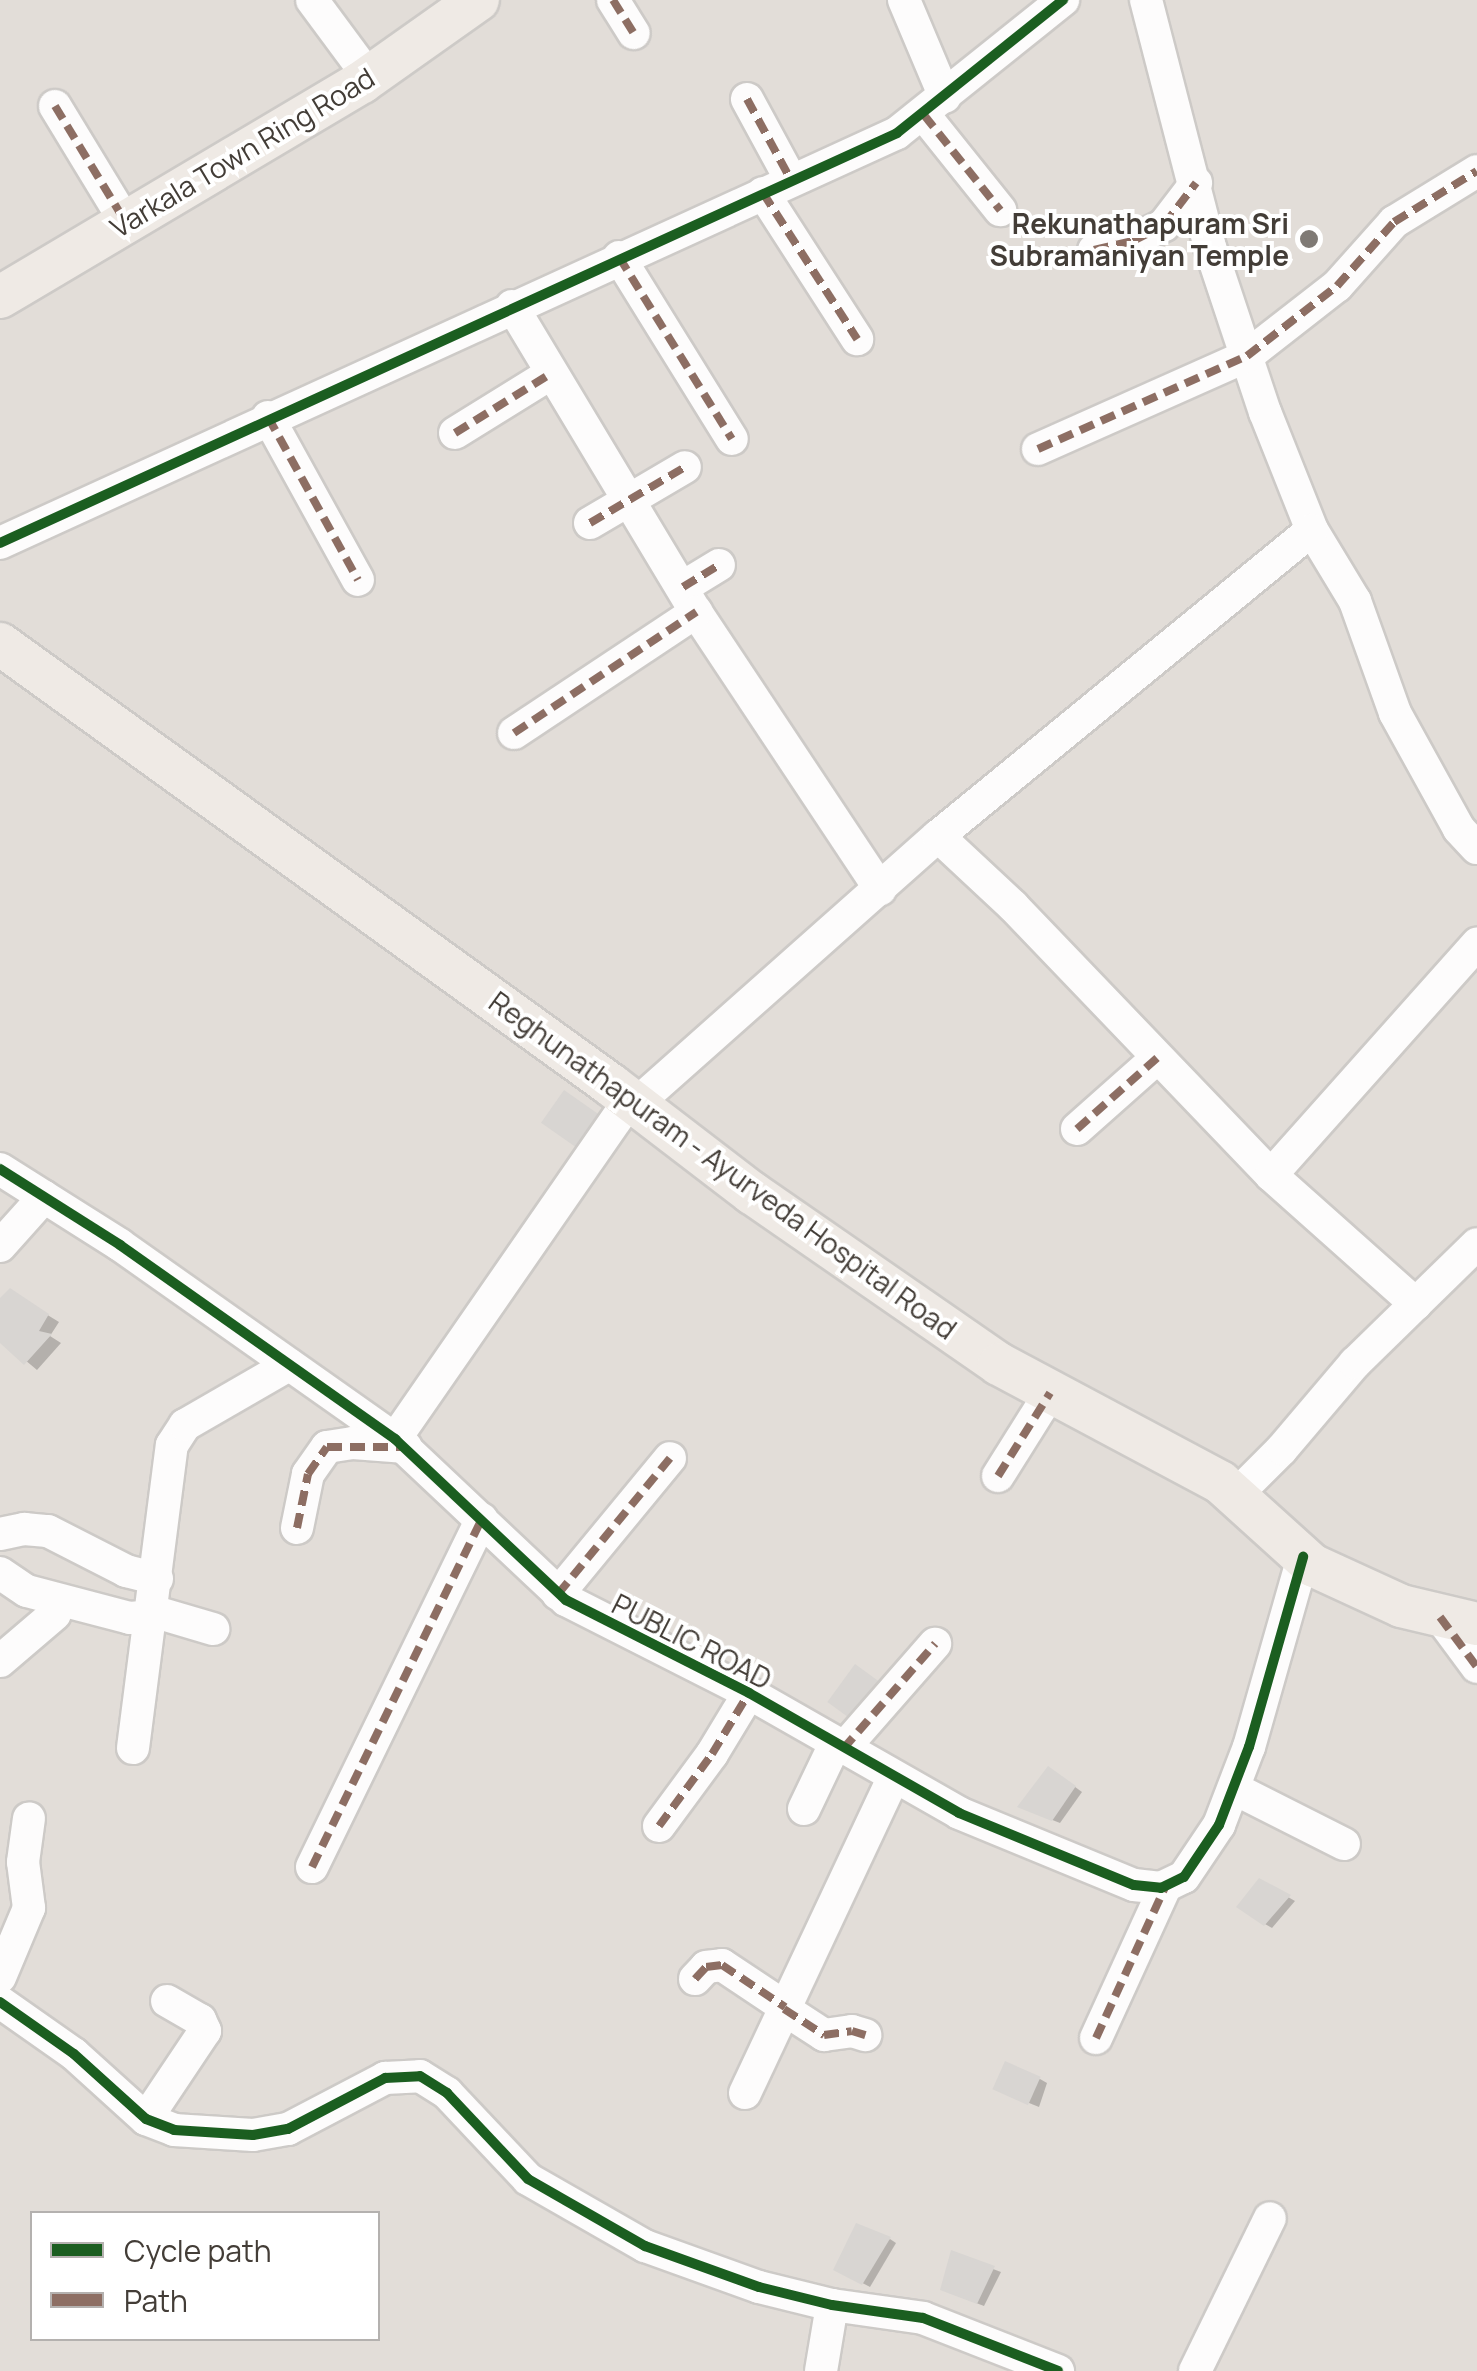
<!DOCTYPE html>
<style>
body{margin:0}
#map{position:relative;width:1477px;height:2371px;overflow:hidden;background:#efece9;font-family:Manrope,sans-serif}
div>[style]{position:absolute}
.residential>*{inset:0;background:#e2ddd8}
.shadow>*{inset:0;background:#0003}
.building>*{inset:0;background:#d8d5d2;transform-origin:0 0}
.roads{filter:drop-shadow(2px 0 #cdcac7) drop-shadow(-2px 0 #cdcac7) drop-shadow(0 2px #cdcac7) drop-shadow(0 -2px #cdcac7)}
.minor>*{height:32px;margin:-16px;padding:0 16px;transform-origin:16px;border-radius:16px;background:#fdfcfc}
.major>*{height:42px;margin:-21px;padding:0 21px;transform-origin:21px;border-radius:21px;background:#efeae5}
.quiet>*{height:8px;margin-top:-4px;transform-origin:0;background:repeating-linear-gradient(90deg,#8d6e63 0 15px,transparent 0 23px)}
.cycleway>*{height:10px;margin:-5px;padding:0 5px;transform-origin:5px;border-radius:5px;background:#1b5e20}
.dots>*{width:28px;height:28px;translate:-50% -50%;box-sizing:border-box;border:5px solid #fff;border-radius:50%}
span{translate:-50% -50%;white-space:nowrap;text-align:center;line-height:1.15;-webkit-text-stroke:8px #fff;paint-order:stroke}
.street-label{font-size:28px;color:#433d37}
.poi-label{font-size:28px;color:#433d37;font-weight:700}
.right{translate:-100% -50%;text-align:right}
.legend{position:absolute;left:30px;top:2211px;width:350px;height:130px;box-sizing:border-box;background:#fff;border:2px solid #b4b1af;margin:0;padding:12px 18px;list-style:none;font-size:30px;color:#433d37}
.legend li{display:flex;align-items:center;gap:20px;height:50px}
.legend b{width:50px;border:2px solid #b4b1af}
</style>
<div id="map">
<div class="residential">
<div style="clip-path:polygon(evenodd,0 0,1477px 0,1477px 2371px,0 2371px,0 0,32px 2214px,378px 2214px,378px 2338px,32px 2338px,32px 2214px)"></div>
</div>
<div class="shadow">
<div style="clip-path:polygon(10px 1292px,59px 1322px,50px 1336px,61px 1343px,37px 1370px,0 1339px,0 1301px)"></div>
<div style="clip-path:polygon(1056px 1773px,1082px 1792px,1060px 1823px,1027px 1810px)"></div>
<div style="clip-path:polygon(1260px 1881px,1295px 1901px,1272px 1928px,1265px 1924px)"></div>
<div style="clip-path:polygon(1040px 2079px,1047px 2083px,1039px 2107px,1002px 2092px)"></div>
<div style="clip-path:polygon(890px 2239px,896px 2243px,870px 2287px,836px 2269px)"></div>
<div style="clip-path:polygon(953px 2254px,1001px 2272px,984px 2306px,950px 2293px)"></div>
</div>
<div class="building">
<div style="left:564px;top:1090px;width:44px;height:40px;rotate:35deg"></div>
<div style="clip-path:polygon(10px 1288px,49px 1314px,39px 1331px,52px 1334px,24px 1365px,0 1343px,0 1298px)"></div>
<div style="left:855px;top:1664px;width:42px;height:47px;rotate:36deg"></div>
<div style="clip-path:polygon(1048px 1766px,1076px 1786px,1052px 1821px,1017px 1807px)"></div>
<div style="clip-path:polygon(1259px 1878px,1291px 1895px,1264px 1926px,1236px 1907px)"></div>
<div style="left:1005px;top:2061px;width:39px;height:31px;rotate:24deg"></div>
<div style="clip-path:polygon(856px 2223px,891px 2237px,862px 2285px,833px 2270px)"></div>
<div style="clip-path:polygon(951px 2250px,995px 2266px,977px 2304px,940px 2290px)"></div>
</div>
<div class="roads">
<div class="minor">
<div style="left:312px;top:0;width:96px;rotate:53.5deg"></div>
<div style="left:613px;top:0;width:39px;rotate:58deg"></div>
<div style="left:904px;top:0;width:105px;rotate:67.1deg"></div>
<div style="left:1146px;top:0;width:255px;rotate:75.5deg"></div>
<div style="left:1210px;top:247px;width:174px;rotate:71.6deg"></div>
<div style="left:1265px;top:412px;width:127px;rotate:68.3deg"></div>
<div style="left:1312px;top:530px;width:83px;rotate:58.8deg"></div>
<div style="left:1355px;top:601px;width:119px;rotate:70.3deg"></div>
<div style="left:1395px;top:713px;width:132px;rotate:61.1deg"></div>
<div style="left:1459px;top:829px;width:26px;rotate:47deg"></div>
<div style="left:747px;top:99px;width:92px;rotate:61.5deg"></div>
<div style="left:55px;top:106px;width:137px;rotate:58.7deg"></div>
<div style="left:924px;top:115px;width:122px;rotate:51.3deg"></div>
<div style="left:763px;top:193px;width:174px;rotate:57.2deg"></div>
<div style="left:1094px;top:250px;width:40px;rotate:-13deg"></div>
<div style="left:1133px;top:241px;width:35px;rotate:-27deg"></div>
<div style="left:1164px;top:225px;width:53px;rotate:-52.7deg"></div>
<div style="left:619px;top:257px;width:214px;rotate:58.2deg"></div>
<div style="left:512px;top:306px;width:357px;rotate:59deg"></div>
<div style="left:696px;top:612px;width:333px;rotate:56.4deg"></div>
<div style="left:268px;top:417px;width:186px;rotate:61.1deg"></div>
<div style="left:455px;top:433px;width:112px;rotate:-31.8deg"></div>
<div style="left:1038px;top:449px;width:229px;rotate:-24deg"></div>
<div style="left:1247px;top:356px;width:114px;rotate:-37.9deg"></div>
<div style="left:1337px;top:286px;width:86px;rotate:-48.3deg"></div>
<div style="left:1394px;top:222px;width:97px;rotate:-31.6deg"></div>
<div style="left:590px;top:523px;width:110px;rotate:-30.5deg"></div>
<div style="left:0;top:543px;width:986px;rotate:-24.56deg"></div>
<div style="left:897px;top:133px;width:213px;rotate:-38.7deg"></div>
<div style="left:683px;top:587px;width:42px;rotate:-31.4deg"></div>
<div style="left:514px;top:733px;width:219px;rotate:-33.6deg"></div>
<div style="left:938px;top:836px;width:103px;rotate:43deg"></div>
<div style="left:1013px;top:906px;width:373px;rotate:46.2deg"></div>
<div style="left:1271px;top:1175px;width:194px;rotate:41.7deg"></div>
<div style="left:636px;top:1104px;width:404px;rotate:-41.6deg"></div>
<div style="left:938px;top:836px;width:483px;rotate:-39.3deg"></div>
<div style="left:1077px;top:1129px;width:107px;rotate:-41.6deg"></div>
<div style="left:0;top:1169px;width:142px;rotate:32.3deg"></div>
<div style="left:120px;top:1245px;width:337px;rotate:35.2deg"></div>
<div style="left:395px;top:1439px;width:235px;rotate:43.3deg"></div>
<div style="left:566px;top:1600px;width:205px;rotate:26.9deg"></div>
<div style="left:749px;top:1693px;width:242px;rotate:29.7deg"></div>
<div style="left:959px;top:1813px;width:189px;rotate:22.4deg"></div>
<div style="left:1134px;top:1885px;width:27px;rotate:6deg"></div>
<div style="left:1161px;top:1888px;width:25px;rotate:-26deg"></div>
<div style="left:1184px;top:1877px;width:63px;rotate:-56.1deg"></div>
<div style="left:1219px;top:1825px;width:84px;rotate:-69deg"></div>
<div style="left:1249px;top:1747px;width:198px;rotate:-74.1deg"></div>
<div style="left:1271px;top:1175px;width:310px;rotate:-48.3deg"></div>
<div style="left:0;top:1246px;width:66px;rotate:-48.1deg"></div>
<div style="left:395px;top:1439px;width:413px;rotate:-55.3deg"></div>
<div style="left:998px;top:1476px;width:98px;rotate:-57.9deg"></div>
<div style="left:1235px;top:1496px;width:66px;rotate:-45deg"></div>
<div style="left:1282px;top:1449px;width:113px;rotate:-49.7deg"></div>
<div style="left:1355px;top:1363px;width:170px;rotate:-44.3deg"></div>
<div style="left:297px;top:1528px;width:55px;rotate:-78.5deg"></div>
<div style="left:308px;top:1474px;width:33px;rotate:-55deg"></div>
<div style="left:327px;top:1447px;width:26px;rotate:-9deg"></div>
<div style="left:353px;top:1443px;width:53px;rotate:4.3deg"></div>
<div style="left:0;top:1534px;width:25px;rotate:-12deg"></div>
<div style="left:24px;top:1529px;width:24px;rotate:5deg"></div>
<div style="left:48px;top:1531px;width:88px;rotate:27.1deg"></div>
<div style="left:126px;top:1571px;width:32px;rotate:14deg"></div>
<div style="left:0;top:1573px;width:32px;rotate:34deg"></div>
<div style="left:27px;top:1591px;width:106px;rotate:14.7deg"></div>
<div style="left:130px;top:1618px;width:21px;rotate:-5deg"></div>
<div style="left:558px;top:1594px;width:176px;rotate:-50.5deg"></div>
<div style="left:152px;top:1611px;width:64px;rotate:16.4deg"></div>
<div style="left:1440px;top:1617px;width:62px;rotate:53.5deg"></div>
<div style="left:0;top:1661px;width:72px;rotate:-40.5deg"></div>
<div style="left:133px;top:1748px;width:305px;rotate:-82.7deg"></div>
<div style="left:172px;top:1445px;width:24px;rotate:-57deg"></div>
<div style="left:185px;top:1425px;width:120px;rotate:-30deg"></div>
<div style="left:843px;top:1749px;width:140px;rotate:-48.8deg"></div>
<div style="left:1235px;top:1789px;width:122px;rotate:26.8deg"></div>
<div style="left:804px;top:1809px;width:70px;rotate:-64.5deg"></div>
<div style="left:659px;top:1826px;width:89px;rotate:-53.6deg"></div>
<div style="left:712px;top:1754px;width:71px;rotate:-58.8deg"></div>
<div style="left:312px;top:1867px;width:387px;rotate:-64deg"></div>
<div style="left:0;top:1977px;width:75px;rotate:-67.2deg"></div>
<div style="left:29px;top:1908px;width:46px;rotate:-97.4deg"></div>
<div style="left:23px;top:1862px;width:44px;rotate:-82.2deg"></div>
<div style="left:695px;top:1979px;width:16px;rotate:-47deg"></div>
<div style="left:706px;top:1967px;width:16px;rotate:-7deg"></div>
<div style="left:722px;top:1965px;width:76px;rotate:33.7deg"></div>
<div style="left:0;top:2002px;width:90px;rotate:35.1deg"></div>
<div style="left:74px;top:2054px;width:97px;rotate:42.1deg"></div>
<div style="left:146px;top:2119px;width:30px;rotate:21deg"></div>
<div style="left:174px;top:2130px;width:79px;rotate:3.6deg"></div>
<div style="left:253px;top:2135px;width:36px;rotate:-10deg"></div>
<div style="left:288px;top:2129px;width:110px;rotate:-27.7deg"></div>
<div style="left:385px;top:2078px;width:35px;rotate:-3deg"></div>
<div style="left:420px;top:2076px;width:32px;rotate:32deg"></div>
<div style="left:447px;top:2093px;width:118px;rotate:46.7deg"></div>
<div style="left:528px;top:2179px;width:135px;rotate:29.8deg"></div>
<div style="left:645px;top:2246px;width:121px;rotate:19.8deg"></div>
<div style="left:759px;top:2287px;width:75px;rotate:13.9deg"></div>
<div style="left:832px;top:2305px;width:92px;rotate:8.1deg"></div>
<div style="left:923px;top:2318px;width:145px;rotate:21.4deg"></div>
<div style="left:784px;top:2009px;width:48px;rotate:33deg"></div>
<div style="left:824px;top:2035px;width:28px;rotate:-8deg"></div>
<div style="left:852px;top:2031px;width:14px;rotate:17deg"></div>
<div style="left:1096px;top:2038px;width:166px;rotate:-65.4deg"></div>
<div style="left:745px;top:2093px;width:347px;rotate:-64.8deg"></div>
<div style="left:146px;top:2119px;width:106px;rotate:-56.2deg"></div>
<div style="left:205px;top:2031px;width:12px;rotate:-114deg"></div>
<div style="left:200px;top:2020px;width:38px;rotate:-150deg"></div>
<div style="left:821px;top:2371px;width:67px;rotate:-80.5deg"></div>
<div style="left:1195px;top:2371px;width:170px;rotate:-63.9deg"></div>
</div>
<div class="major">
<div style="left:0;top:297px;width:421px;rotate:-30.7deg"></div>
<div style="left:362px;top:82px;width:142px;rotate:-35.3deg"></div>
<div style="left:0;top:644px;width:754px;rotate:35.82deg"></div>
<div style="left:611px;top:1085px;width:178px;rotate:37.5deg"></div>
<div style="left:752px;top:1193px;width:300px;rotate:34.7deg"></div>
<div style="left:999px;top:1364px;width:251px;rotate:28.1deg"></div>
<div style="left:1220px;top:1482px;width:124px;rotate:42.1deg"></div>
<div style="left:1312px;top:1565px;width:98px;rotate:24.7deg"></div>
<div style="left:1401px;top:1606px;width:78px;rotate:13.3deg"></div>
</div>
</div>
<div class="quiet">
<div style="left:613px;top:0;width:39px;rotate:58deg"></div>
<div style="left:747px;top:99px;width:92px;rotate:61.5deg"></div>
<div style="left:55px;top:106px;width:137px;rotate:58.7deg"></div>
<div style="left:924px;top:115px;width:122px;rotate:51.3deg"></div>
<div style="left:763px;top:193px;width:174px;rotate:57.2deg"></div>
<div style="left:1094px;top:250px;width:40px;rotate:-13deg"></div>
<div style="left:1133px;top:241px;width:35px;rotate:-27deg"></div>
<div style="left:1164px;top:225px;width:53px;rotate:-52.7deg"></div>
<div style="left:619px;top:257px;width:214px;rotate:58.2deg"></div>
<div style="left:268px;top:417px;width:186px;rotate:61.1deg"></div>
<div style="left:455px;top:433px;width:112px;rotate:-31.8deg"></div>
<div style="left:1038px;top:449px;width:229px;rotate:-24deg"></div>
<div style="left:1247px;top:356px;width:114px;rotate:-37.9deg"></div>
<div style="left:1337px;top:286px;width:86px;rotate:-48.3deg"></div>
<div style="left:1394px;top:222px;width:97px;rotate:-31.6deg"></div>
<div style="left:590px;top:523px;width:110px;rotate:-30.5deg"></div>
<div style="left:683px;top:587px;width:42px;rotate:-31.4deg"></div>
<div style="left:514px;top:733px;width:219px;rotate:-33.6deg"></div>
<div style="left:1077px;top:1129px;width:107px;rotate:-41.6deg"></div>
<div style="left:998px;top:1476px;width:98px;rotate:-57.9deg"></div>
<div style="left:297px;top:1528px;width:55px;rotate:-78.5deg"></div>
<div style="left:308px;top:1474px;width:33px;rotate:-55deg"></div>
<div style="left:327px;top:1447px;width:74px"></div>
<div style="left:558px;top:1594px;width:176px;rotate:-50.5deg"></div>
<div style="left:1440px;top:1617px;width:62px;rotate:53.5deg"></div>
<div style="left:843px;top:1749px;width:140px;rotate:-48.8deg"></div>
<div style="left:659px;top:1826px;width:89px;rotate:-53.6deg"></div>
<div style="left:712px;top:1754px;width:71px;rotate:-58.8deg"></div>
<div style="left:312px;top:1867px;width:387px;rotate:-64deg"></div>
<div style="left:695px;top:1979px;width:16px;rotate:-47deg"></div>
<div style="left:706px;top:1967px;width:16px;rotate:-7deg"></div>
<div style="left:722px;top:1965px;width:76px;rotate:33.7deg"></div>
<div style="left:784px;top:2009px;width:48px;rotate:33deg"></div>
<div style="left:824px;top:2035px;width:28px;rotate:-8deg"></div>
<div style="left:852px;top:2031px;width:14px;rotate:17deg"></div>
<div style="left:1096px;top:2038px;width:166px;rotate:-65.4deg"></div>
</div>
<div class="cycleway">
<div style="left:0;top:543px;width:986px;rotate:-24.56deg"></div>
<div style="left:897px;top:133px;width:213px;rotate:-38.7deg"></div>
<div style="left:0;top:1169px;width:142px;rotate:32.3deg"></div>
<div style="left:120px;top:1245px;width:337px;rotate:35.2deg"></div>
<div style="left:395px;top:1439px;width:235px;rotate:43.3deg"></div>
<div style="left:566px;top:1600px;width:205px;rotate:26.9deg"></div>
<div style="left:749px;top:1693px;width:242px;rotate:29.7deg"></div>
<div style="left:959px;top:1813px;width:189px;rotate:22.4deg"></div>
<div style="left:1134px;top:1885px;width:27px;rotate:6deg"></div>
<div style="left:1161px;top:1888px;width:25px;rotate:-26deg"></div>
<div style="left:1184px;top:1877px;width:63px;rotate:-56.1deg"></div>
<div style="left:1219px;top:1825px;width:84px;rotate:-69deg"></div>
<div style="left:1249px;top:1747px;width:198px;rotate:-74.1deg"></div>
<div style="left:0;top:2002px;width:90px;rotate:35.1deg"></div>
<div style="left:74px;top:2054px;width:97px;rotate:42.1deg"></div>
<div style="left:146px;top:2119px;width:30px;rotate:21deg"></div>
<div style="left:174px;top:2130px;width:79px;rotate:3.6deg"></div>
<div style="left:253px;top:2135px;width:36px;rotate:-10deg"></div>
<div style="left:288px;top:2129px;width:110px;rotate:-27.7deg"></div>
<div style="left:385px;top:2078px;width:35px;rotate:-3deg"></div>
<div style="left:420px;top:2076px;width:32px;rotate:32deg"></div>
<div style="left:447px;top:2093px;width:118px;rotate:46.7deg"></div>
<div style="left:528px;top:2179px;width:135px;rotate:29.8deg"></div>
<div style="left:645px;top:2246px;width:121px;rotate:19.8deg"></div>
<div style="left:759px;top:2287px;width:75px;rotate:13.9deg"></div>
<div style="left:832px;top:2305px;width:92px;rotate:8.1deg"></div>
<div style="left:923px;top:2318px;width:145px;rotate:21.4deg"></div>
</div>
<div class="dots">
<div style="left:1309px;top:239px;background:#7f7a75"></div>
</div>
<div class="street-label">
<span style="left:242px;top:152px;rotate:-31deg">Varkala Town Ring Road</span>
<span style="left:723px;top:1165px;rotate:36deg">Reghunathapuram - Ayurveda Hospital Road</span>
<span style="left:692px;top:1641px;rotate:27deg">PUBLIC ROAD</span>
</div>
<div class="poi-label">
<span class="right" style="left:1289px;top:239px">Rekunathapuram Sri<br>Subramaniyan Temple</span>
</div>
<ul class="legend">
<li><b style="height:12px;background:#1b5e20"></b>Cycle path</li>
<li><b style="height:12px;background:#8d6e63"></b>Path</li>
</ul>
</div>
